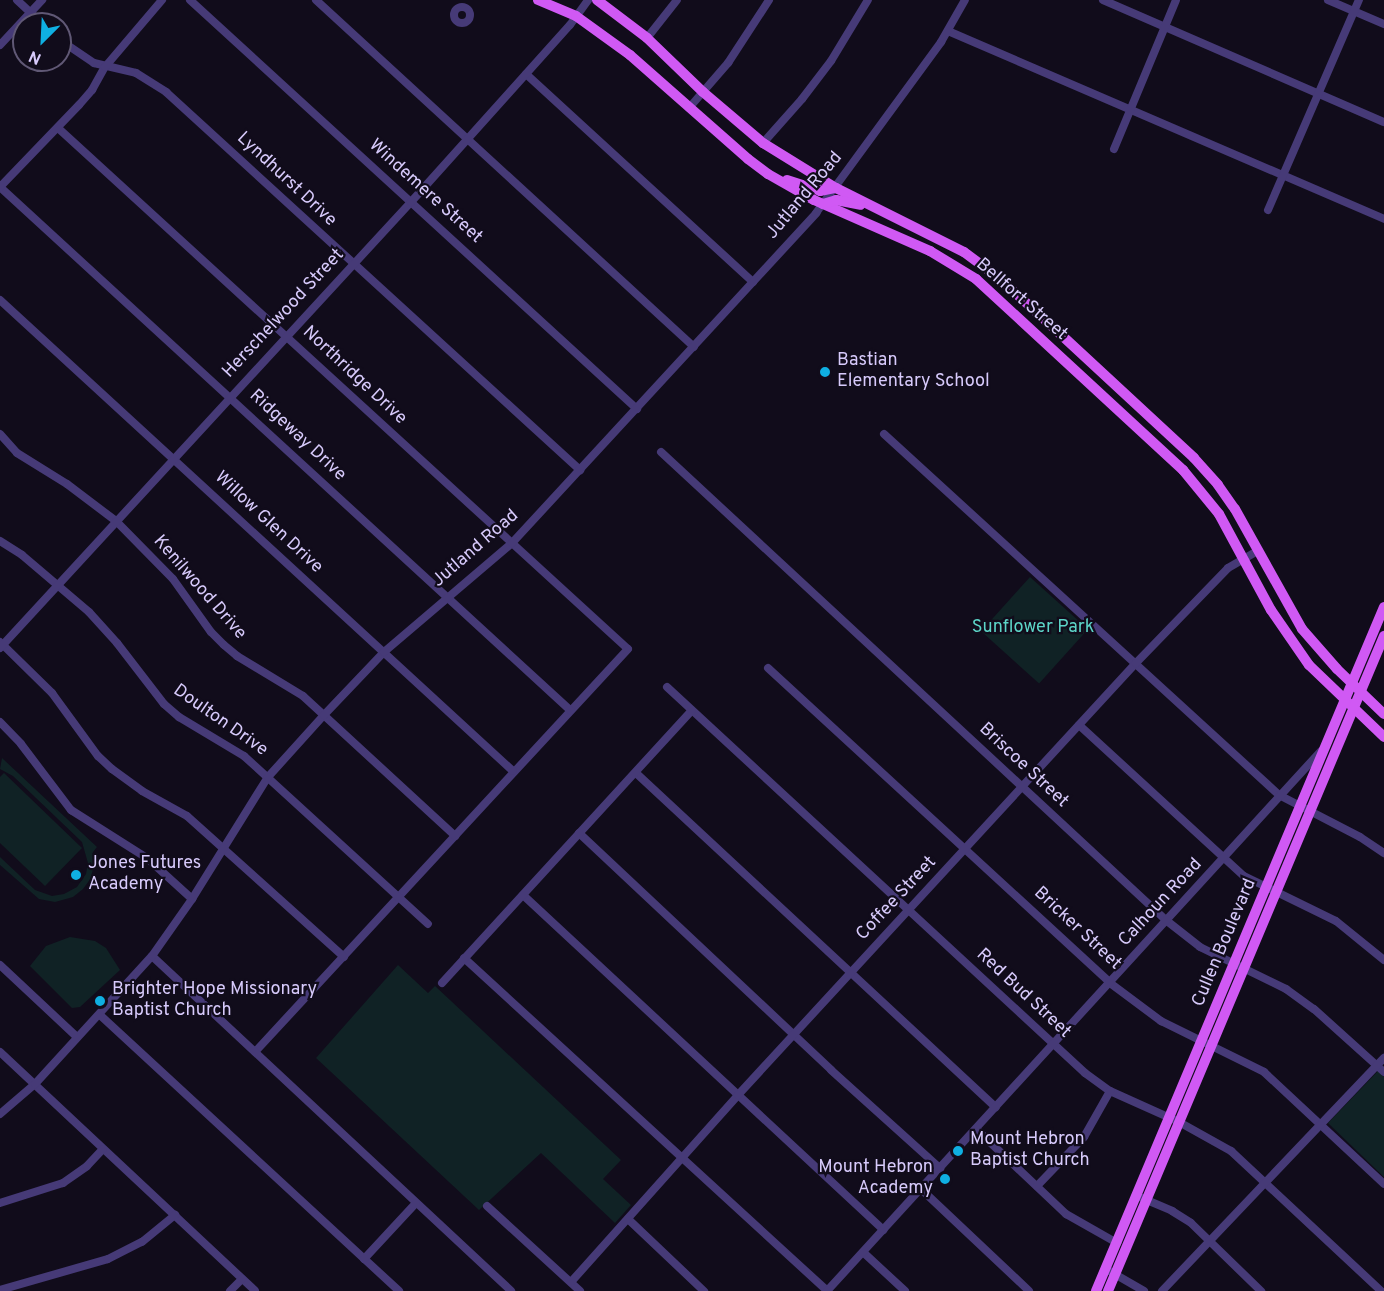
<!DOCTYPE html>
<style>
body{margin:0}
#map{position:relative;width:1384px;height:1291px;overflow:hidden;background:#110c1b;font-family:Overpass,sans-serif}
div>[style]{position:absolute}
.green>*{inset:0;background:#102225;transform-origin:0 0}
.minor>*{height:8px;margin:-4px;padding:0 4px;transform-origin:4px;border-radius:4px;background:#463a77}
.minor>.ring{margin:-4px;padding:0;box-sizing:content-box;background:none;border:8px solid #463a77;border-radius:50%}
.major>*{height:10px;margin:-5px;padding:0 5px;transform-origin:5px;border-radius:5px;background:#d059f4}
.dots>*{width:16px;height:16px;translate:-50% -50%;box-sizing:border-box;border:3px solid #110c1b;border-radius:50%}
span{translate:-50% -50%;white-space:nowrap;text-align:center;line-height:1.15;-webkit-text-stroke:4.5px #110c1b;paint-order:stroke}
.street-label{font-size:18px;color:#d7cafb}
.poi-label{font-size:18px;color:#d7cafb}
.left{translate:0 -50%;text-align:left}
.right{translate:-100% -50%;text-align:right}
.park-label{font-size:18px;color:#5dd5c8}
.north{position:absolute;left:12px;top:12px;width:60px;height:60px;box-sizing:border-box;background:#110c1b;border:2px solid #605875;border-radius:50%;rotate:204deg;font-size:16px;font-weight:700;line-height:24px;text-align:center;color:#d7cafb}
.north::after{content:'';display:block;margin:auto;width:21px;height:27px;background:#0fafe2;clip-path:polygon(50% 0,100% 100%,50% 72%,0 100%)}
</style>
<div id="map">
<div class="green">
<div style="left:1030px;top:577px;width:78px;height:73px;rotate:42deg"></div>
<div style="clip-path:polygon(2px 758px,97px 847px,93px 852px,94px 864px,91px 878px,83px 889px,73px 897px,55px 902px,39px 899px,0 865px,0 857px,35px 890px,52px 896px,64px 894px,77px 887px,86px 874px,88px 863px,82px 842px,13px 776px,0 769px)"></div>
<div style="clip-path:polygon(4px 773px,82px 848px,45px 886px,0 843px,0 777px)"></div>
<div style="clip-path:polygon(70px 937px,95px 941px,106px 948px,120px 970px,80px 1007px,72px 1008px,30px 966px,46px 946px)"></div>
<div style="clip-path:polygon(398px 965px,428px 993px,435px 986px,621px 1160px,603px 1179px,631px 1205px,615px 1223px,541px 1153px,479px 1210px,316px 1058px)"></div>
<div style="clip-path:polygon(1378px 1071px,1384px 1077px,1384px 1177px,1328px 1123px)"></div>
</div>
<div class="minor">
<div style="left:17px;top:0;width:35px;rotate:43deg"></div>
<div style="left:190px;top:0;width:606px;rotate:42.46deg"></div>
<div style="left:316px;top:0;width:513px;rotate:42.55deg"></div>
<div style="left:1103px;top:0;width:306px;rotate:23.5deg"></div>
<div style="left:1328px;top:0;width:61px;rotate:23.2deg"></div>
<div class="ring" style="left:454px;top:7px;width:8px;height:8px"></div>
<div style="left:948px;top:31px;width:475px;rotate:23.3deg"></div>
<div style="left:647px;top:38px;width:48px;rotate:-51.7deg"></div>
<div style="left:60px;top:40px;width:41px;rotate:34.1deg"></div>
<div style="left:94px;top:63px;width:43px;rotate:13.4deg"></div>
<div style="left:136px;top:73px;width:36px;rotate:32deg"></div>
<div style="left:166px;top:92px;width:561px;rotate:42.4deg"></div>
<div style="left:0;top:45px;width:62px;rotate:-47deg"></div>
<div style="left:526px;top:74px;width:308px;rotate:42.5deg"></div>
<div style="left:689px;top:108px;width:60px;rotate:-49.1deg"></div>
<div style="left:728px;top:63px;width:75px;rotate:-56.9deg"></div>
<div style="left:58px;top:128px;width:772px;rotate:42.43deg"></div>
<div style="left:628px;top:649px;width:549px;rotate:132.79deg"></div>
<div style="left:763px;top:143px;width:59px;rotate:-48.4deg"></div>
<div style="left:802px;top:99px;width:48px;rotate:-52.7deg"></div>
<div style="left:831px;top:61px;width:71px;rotate:-58.8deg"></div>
<div style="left:1114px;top:149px;width:161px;rotate:-67.4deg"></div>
<div style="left:0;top:187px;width:774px;rotate:42.54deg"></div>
<div style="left:0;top:187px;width:114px;rotate:-46.1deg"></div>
<div style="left:79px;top:105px;width:20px;rotate:-49deg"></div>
<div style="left:92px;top:90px;width:26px;rotate:-61deg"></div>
<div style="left:105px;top:67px;width:88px;rotate:-49.6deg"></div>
<div style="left:1268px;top:210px;width:229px;rotate:-66.6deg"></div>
<div style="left:0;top:300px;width:696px;rotate:42.56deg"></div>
<div style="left:0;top:434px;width:25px;rotate:48deg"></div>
<div style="left:17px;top:453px;width:59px;rotate:31.8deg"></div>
<div style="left:67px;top:484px;width:61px;rotate:37.1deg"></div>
<div style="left:116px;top:521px;width:81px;rotate:45.5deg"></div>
<div style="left:173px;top:579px;width:65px;rotate:54.4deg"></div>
<div style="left:211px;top:632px;width:18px;rotate:45deg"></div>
<div style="left:224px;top:645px;width:17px;rotate:40deg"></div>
<div style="left:237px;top:656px;width:77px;rotate:31.2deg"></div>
<div style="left:303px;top:696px;width:207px;rotate:42.6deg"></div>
<div style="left:884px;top:434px;width:535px;rotate:42.42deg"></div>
<div style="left:1279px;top:795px;width:91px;rotate:27.4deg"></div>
<div style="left:1360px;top:837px;width:29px;rotate:34deg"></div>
<div style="left:661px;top:452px;width:690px;rotate:42.83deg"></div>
<div style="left:1167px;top:921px;width:42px;rotate:38.2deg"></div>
<div style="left:1200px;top:947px;width:96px;rotate:26deg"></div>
<div style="left:1286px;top:989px;width:34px;rotate:36deg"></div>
<div style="left:1314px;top:1009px;width:94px;rotate:42deg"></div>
<div style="left:0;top:541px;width:26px;rotate:32deg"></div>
<div style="left:22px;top:555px;width:88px;rotate:40.4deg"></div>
<div style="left:89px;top:612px;width:42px;rotate:47.9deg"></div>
<div style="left:117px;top:643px;width:77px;rotate:52.4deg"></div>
<div style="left:164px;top:704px;width:20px;rotate:41deg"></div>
<div style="left:179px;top:717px;width:76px;rotate:31deg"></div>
<div style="left:244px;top:756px;width:249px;rotate:42.4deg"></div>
<div style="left:0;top:642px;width:73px;rotate:44.4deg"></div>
<div style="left:52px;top:693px;width:78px;rotate:53.9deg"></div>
<div style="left:98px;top:756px;width:19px;rotate:43deg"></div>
<div style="left:112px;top:769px;width:37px;rotate:36deg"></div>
<div style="left:142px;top:791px;width:51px;rotate:29.1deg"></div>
<div style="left:187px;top:816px;width:211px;rotate:41.9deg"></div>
<div style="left:0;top:648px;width:606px;rotate:-47.34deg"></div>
<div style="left:411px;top:202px;width:238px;rotate:-48.1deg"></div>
<div style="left:570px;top:25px;width:31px;rotate:-54deg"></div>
<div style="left:768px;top:668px;width:465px;rotate:42.6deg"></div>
<div style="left:1110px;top:983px;width:64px;rotate:36.7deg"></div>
<div style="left:1161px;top:1021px;width:115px;rotate:26.3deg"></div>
<div style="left:1264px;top:1072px;width:164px;rotate:43deg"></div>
<div style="left:667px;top:687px;width:569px;rotate:42.72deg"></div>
<div style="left:1085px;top:1073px;width:31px;rotate:36deg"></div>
<div style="left:1110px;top:1091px;width:76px;rotate:24.2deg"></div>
<div style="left:1179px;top:1122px;width:60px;rotate:29.1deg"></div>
<div style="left:1231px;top:1151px;width:205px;rotate:43deg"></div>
<div style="left:0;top:722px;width:30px;rotate:46deg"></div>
<div style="left:21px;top:744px;width:83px;rotate:52.9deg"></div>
<div style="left:71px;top:810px;width:90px;rotate:32.3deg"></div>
<div style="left:147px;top:858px;width:61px;rotate:42.3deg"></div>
<div style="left:1079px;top:725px;width:224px;rotate:42.5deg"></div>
<div style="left:1244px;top:876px;width:102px;rotate:26.1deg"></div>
<div style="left:1336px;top:921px;width:62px;rotate:39.1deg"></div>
<div style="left:636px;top:773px;width:491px;rotate:42.9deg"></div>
<div style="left:579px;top:833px;width:346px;rotate:43.2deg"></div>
<div style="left:831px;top:1070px;width:147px;rotate:42deg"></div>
<div style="left:523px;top:895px;width:492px;rotate:42.9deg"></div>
<div style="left:152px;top:956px;width:491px;rotate:43deg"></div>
<div style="left:464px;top:958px;width:493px;rotate:42.5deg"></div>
<div style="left:0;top:965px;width:105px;rotate:43.1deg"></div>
<div style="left:442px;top:983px;width:369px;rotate:-47.5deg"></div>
<div style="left:100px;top:1015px;width:407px;rotate:42.7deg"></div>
<div style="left:0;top:1052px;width:349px;rotate:43.1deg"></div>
<div style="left:0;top:1114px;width:46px;rotate:-40.6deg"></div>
<div style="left:35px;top:1084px;width:173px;rotate:-47.6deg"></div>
<div style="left:152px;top:956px;width:70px;rotate:-54.9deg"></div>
<div style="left:192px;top:899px;width:144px;rotate:-58.1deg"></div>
<div style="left:268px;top:777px;width:84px;rotate:-47.9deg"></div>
<div style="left:324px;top:715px;width:87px;rotate:-46.4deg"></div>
<div style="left:384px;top:652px;width:168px;rotate:-40.4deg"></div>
<div style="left:512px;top:543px;width:449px;rotate:-47.3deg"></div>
<div style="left:816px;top:213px;width:212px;rotate:-53.8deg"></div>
<div style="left:941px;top:42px;width:48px;rotate:-60.3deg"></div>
<div style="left:976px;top:1129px;width:124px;rotate:43.4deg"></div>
<div style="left:1066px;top:1214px;width:59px;rotate:29.6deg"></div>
<div style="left:1037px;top:1186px;width:68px;rotate:-46.2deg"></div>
<div style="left:1084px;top:1137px;width:53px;rotate:-60.5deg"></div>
<div style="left:922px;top:1190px;width:147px;rotate:43.3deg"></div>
<div style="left:1142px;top:1198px;width:33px;rotate:23deg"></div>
<div style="left:1172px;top:1211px;width:22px;rotate:32deg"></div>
<div style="left:1191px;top:1223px;width:98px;rotate:44.2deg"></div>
<div style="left:0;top:1203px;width:66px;rotate:-17.6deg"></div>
<div style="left:63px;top:1183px;width:29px;rotate:-35deg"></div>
<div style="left:87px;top:1166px;width:23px;rotate:-47deg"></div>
<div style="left:487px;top:1206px;width:126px;rotate:42.4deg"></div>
<div style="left:628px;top:1219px;width:105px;rotate:43.5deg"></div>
<div style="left:864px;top:1253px;width:56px;rotate:42.8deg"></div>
<div style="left:364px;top:1259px;width:76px;rotate:-47.1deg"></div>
<div style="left:1106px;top:1269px;width:44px;rotate:30.1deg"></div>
<div style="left:571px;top:1282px;width:251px;rotate:-48.2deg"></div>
<div style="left:738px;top:1095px;width:587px;rotate:-47.35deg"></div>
<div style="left:1136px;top:663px;width:132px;rotate:-45.9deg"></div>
<div style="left:1228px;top:568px;width:34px;rotate:-30deg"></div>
<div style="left:0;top:1290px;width:112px;rotate:-16deg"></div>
<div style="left:108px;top:1259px;width:38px;rotate:-27deg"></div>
<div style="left:142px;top:1242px;width:43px;rotate:-39.3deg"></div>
<div style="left:230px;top:1291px;width:17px;rotate:-45deg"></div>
<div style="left:827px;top:1291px;width:732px;rotate:-47.55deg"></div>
<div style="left:1162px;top:1291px;width:322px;rotate:-46.4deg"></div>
</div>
<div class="major">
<div style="left:538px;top:0;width:41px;rotate:22.8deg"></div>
<div style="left:576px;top:16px;width:67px;rotate:35.8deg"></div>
<div style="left:630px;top:55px;width:157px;rotate:41.4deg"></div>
<div style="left:748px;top:159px;width:25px;rotate:37deg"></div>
<div style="left:768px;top:174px;width:53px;rotate:29.5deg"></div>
<div style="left:814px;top:200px;width:127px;rotate:23.7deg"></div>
<div style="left:930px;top:251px;width:54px;rotate:31.3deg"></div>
<div style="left:976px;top:279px;width:282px;rotate:42.7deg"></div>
<div style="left:1183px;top:470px;width:57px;rotate:50.7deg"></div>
<div style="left:1219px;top:514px;width:109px;rotate:61.6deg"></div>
<div style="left:1271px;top:610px;width:67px;rotate:55.4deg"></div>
<div style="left:1309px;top:665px;width:104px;rotate:43.8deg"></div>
<div style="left:597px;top:0;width:63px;rotate:37.2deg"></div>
<div style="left:647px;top:38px;width:78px;rotate:44deg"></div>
<div style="left:703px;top:92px;width:79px;rotate:40.4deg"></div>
<div style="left:763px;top:143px;width:86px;rotate:31.7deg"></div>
<div style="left:836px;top:188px;width:143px;rotate:26.6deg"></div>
<div style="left:964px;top:252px;width:44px;rotate:36.6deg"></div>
<div style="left:999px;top:278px;width:77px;rotate:42.4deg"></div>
<div style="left:1056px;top:330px;width:188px;rotate:42.8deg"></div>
<div style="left:1194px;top:458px;width:36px;rotate:48deg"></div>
<div style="left:1218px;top:485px;width:29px;rotate:55deg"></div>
<div style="left:1235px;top:509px;width:137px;rotate:60.8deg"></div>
<div style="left:1302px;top:629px;width:53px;rotate:48.8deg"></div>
<div style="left:1337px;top:669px;width:65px;rotate:43.8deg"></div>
<div style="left:787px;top:180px;width:35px;rotate:18deg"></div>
<div style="left:820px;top:191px;width:16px;rotate:-11deg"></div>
<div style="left:823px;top:204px;width:14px;rotate:-17deg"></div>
<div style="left:836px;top:200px;width:25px;rotate:11deg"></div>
<div style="left:1096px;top:1291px;width:742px;rotate:-67.17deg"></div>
<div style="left:1108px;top:1291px;width:711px;rotate:-67.15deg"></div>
</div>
<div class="dots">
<div style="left:825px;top:372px;background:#0fafe2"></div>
<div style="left:76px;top:875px;background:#0fafe2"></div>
<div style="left:100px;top:1001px;background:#0fafe2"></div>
<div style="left:958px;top:1151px;background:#0fafe2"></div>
<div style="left:945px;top:1179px;background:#0fafe2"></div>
</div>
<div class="street-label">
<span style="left:286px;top:180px;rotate:43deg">Lyndhurst Drive</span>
<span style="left:425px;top:192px;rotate:42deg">Windemere Street</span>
<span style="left:805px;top:196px;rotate:-50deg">Jutland Road</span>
<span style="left:1021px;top:300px;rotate:41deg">Bellfort Street</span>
<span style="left:284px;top:314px;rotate:-47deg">Herschelwood Street</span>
<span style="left:354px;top:376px;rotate:43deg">Northridge Drive</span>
<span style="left:297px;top:436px;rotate:43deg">Ridgeway Drive</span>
<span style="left:268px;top:523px;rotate:43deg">Willow Glen Drive</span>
<span style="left:476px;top:549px;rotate:-41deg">Jutland Road</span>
<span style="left:199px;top:588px;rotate:49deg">Kenilwood Drive</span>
<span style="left:220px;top:721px;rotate:35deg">Doulton Drive</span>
<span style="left:1023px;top:766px;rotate:43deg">Briscoe Street</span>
<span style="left:897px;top:899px;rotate:-47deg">Coffee Street</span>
<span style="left:1161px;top:903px;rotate:-47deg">Calhoun Road</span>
<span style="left:1077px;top:929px;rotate:43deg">Bricker Street</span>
<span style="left:1225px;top:943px;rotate:-67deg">Cullen Boulevard</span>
<span style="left:1023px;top:994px;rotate:43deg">Red Bud Street</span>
</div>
<div class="poi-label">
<span class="left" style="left:837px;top:372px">Bastian<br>Elementary School</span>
<span class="left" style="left:88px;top:875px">Jones Futures<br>Academy</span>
<span class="left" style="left:112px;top:1001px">Brighter Hope Missionary<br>Baptist Church</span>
<span class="left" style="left:970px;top:1151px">Mount Hebron<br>Baptist Church</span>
<span class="right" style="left:933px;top:1179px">Mount Hebron<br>Academy</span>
</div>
<div class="park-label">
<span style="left:1033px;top:628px">Sunflower Park</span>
</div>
<div class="north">N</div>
</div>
